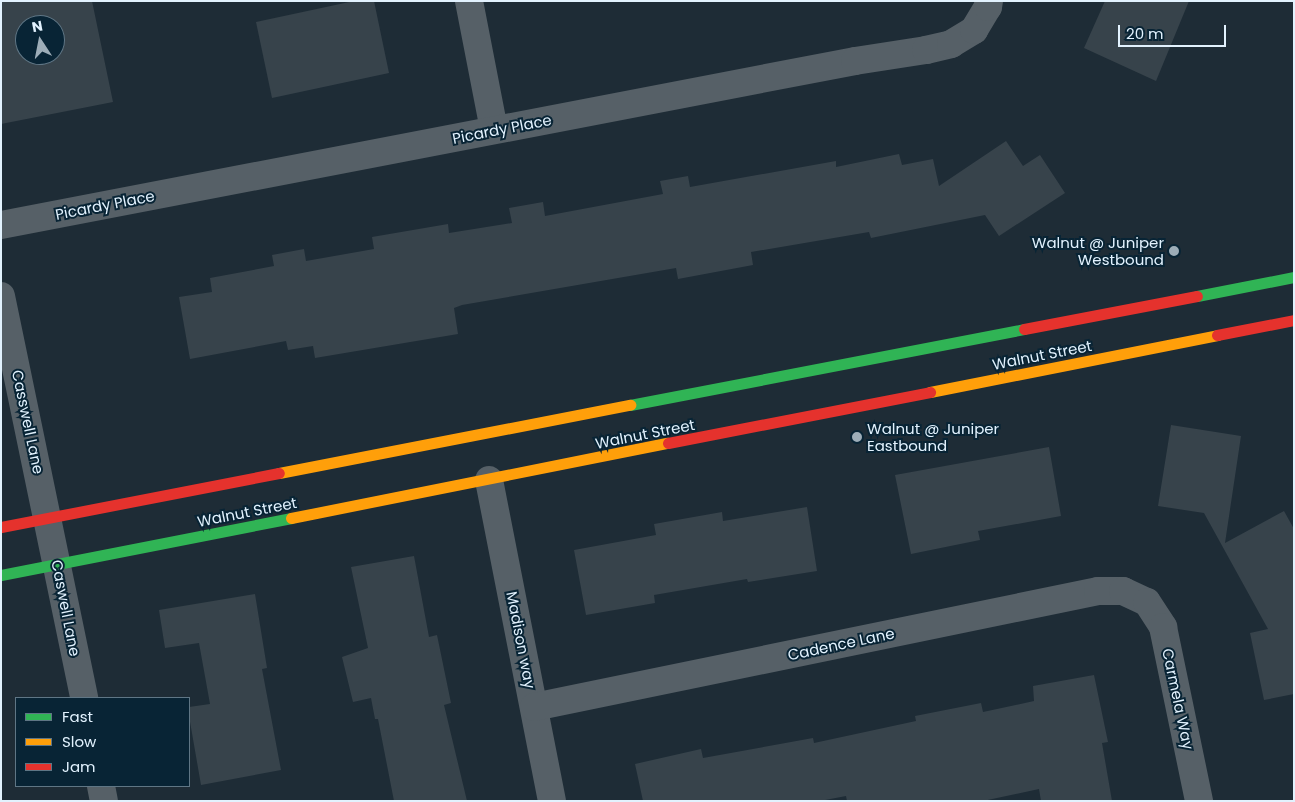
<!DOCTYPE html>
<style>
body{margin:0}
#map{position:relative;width:1295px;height:802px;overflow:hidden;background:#1e2c36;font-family:Poppins,sans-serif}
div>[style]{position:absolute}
.building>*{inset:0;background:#37434b}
.street>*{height:28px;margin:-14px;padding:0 14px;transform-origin:14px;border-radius:14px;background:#566067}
.fast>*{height:11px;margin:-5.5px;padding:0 5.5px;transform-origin:5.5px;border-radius:5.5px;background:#30b455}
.slow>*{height:11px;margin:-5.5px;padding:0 5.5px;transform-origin:5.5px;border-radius:5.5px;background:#ff9f0a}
.jam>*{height:11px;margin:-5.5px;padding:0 5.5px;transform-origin:5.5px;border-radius:5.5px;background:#e5322d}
.dots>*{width:14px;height:14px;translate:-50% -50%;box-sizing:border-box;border:2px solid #082435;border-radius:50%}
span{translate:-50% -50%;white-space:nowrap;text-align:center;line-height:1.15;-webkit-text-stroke:4px #082435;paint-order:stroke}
.street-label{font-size:15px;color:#e2f2fe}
.poi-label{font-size:15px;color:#e2f2fe}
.right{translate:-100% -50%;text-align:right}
.left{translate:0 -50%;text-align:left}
.frame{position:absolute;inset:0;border:2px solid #e2f2fe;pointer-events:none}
.legend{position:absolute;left:15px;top:697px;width:175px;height:90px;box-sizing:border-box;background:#082435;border:1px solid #5f7685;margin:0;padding:6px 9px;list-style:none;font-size:15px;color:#e2f2fe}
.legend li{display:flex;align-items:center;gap:10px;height:25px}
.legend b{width:25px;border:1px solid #5f7685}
.north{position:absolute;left:15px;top:15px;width:50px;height:50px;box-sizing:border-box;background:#082435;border:1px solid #5f7685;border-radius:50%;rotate:349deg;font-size:14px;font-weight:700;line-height:20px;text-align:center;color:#e2f2fe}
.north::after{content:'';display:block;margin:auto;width:18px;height:22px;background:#9dadb8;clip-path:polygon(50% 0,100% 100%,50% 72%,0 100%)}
.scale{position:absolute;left:1118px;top:25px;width:108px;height:22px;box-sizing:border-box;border:2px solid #e2f2fe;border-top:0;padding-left:6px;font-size:15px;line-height:18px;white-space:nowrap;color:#e2f2fe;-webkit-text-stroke:4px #082435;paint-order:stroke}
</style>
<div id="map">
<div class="building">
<div style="clip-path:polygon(evenodd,1px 1px,92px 1px,113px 102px,1px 124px,1px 1px,25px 25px,55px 25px,55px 55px,25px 55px,25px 25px)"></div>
<div style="clip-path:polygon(354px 1px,374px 1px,389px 73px,272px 98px,256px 22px)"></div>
<div style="clip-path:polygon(1105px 1px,1189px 1px,1156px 81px,1084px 48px)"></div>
<div style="clip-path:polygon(1006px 141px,1023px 166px,1040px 155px,1065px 193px,999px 236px,985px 215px,871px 238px,869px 232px,751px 252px,753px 265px,678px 279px,676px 268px,462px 305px,454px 308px,458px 334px,315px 358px,313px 346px,288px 350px,286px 341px,190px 359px,179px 297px,212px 292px,210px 278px,274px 266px,272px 255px,304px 249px,306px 261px,374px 249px,372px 237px,448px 224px,449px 233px,512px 223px,509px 208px,543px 202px,545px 216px,663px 194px,660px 181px,688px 176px,690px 187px,836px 161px,836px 167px,899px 154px,902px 165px,933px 159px,939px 186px)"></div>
<div style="clip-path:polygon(1171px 425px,1241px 436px,1225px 543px,1284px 511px,1294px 529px,1294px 694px,1264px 700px,1250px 633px,1268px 629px,1204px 513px,1158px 506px)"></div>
<div style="clip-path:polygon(1049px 447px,1061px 516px,978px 531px,980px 540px,911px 554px,895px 475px)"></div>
<div style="clip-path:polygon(807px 507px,817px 571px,748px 582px,747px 579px,654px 595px,655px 603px,586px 615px,574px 550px,656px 535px,654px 524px,722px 512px,723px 521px)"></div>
<div style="clip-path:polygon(414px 556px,429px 637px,437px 635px,451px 703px,444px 705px,467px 801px,394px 801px,378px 719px,375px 719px,371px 698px,353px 702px,342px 657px,368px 648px,351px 567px)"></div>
<div style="clip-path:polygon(255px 594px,267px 668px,262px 669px,281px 770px,201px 785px,189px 716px,189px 707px,210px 704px,199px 643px,165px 648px,159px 610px)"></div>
<div style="clip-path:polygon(1094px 675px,1108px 742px,1102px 743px,1112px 801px,1041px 801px,1039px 789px,983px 801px,847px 801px,846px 796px,820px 801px,643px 801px,635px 764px,701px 749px,703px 758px,813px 738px,814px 743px,916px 721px,915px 716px,981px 703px,983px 712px,1034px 701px,1033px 686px)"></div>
</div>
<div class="street">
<div style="left:469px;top:1px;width:131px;rotate:79deg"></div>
<div style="left:1px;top:225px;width:870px;rotate:-10.87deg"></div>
<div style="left:855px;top:61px;width:72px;rotate:-8.8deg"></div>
<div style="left:926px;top:50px;width:26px;rotate:-13deg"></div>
<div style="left:951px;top:44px;width:27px;rotate:-31deg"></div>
<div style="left:974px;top:30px;width:27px;rotate:-59deg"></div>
<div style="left:988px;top:7px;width:6px;rotate:-81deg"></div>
<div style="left:1px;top:296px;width:410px;rotate:78.3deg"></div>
<div style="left:489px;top:480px;width:327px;rotate:78.9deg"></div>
<div style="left:534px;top:707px;width:576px;rotate:-11.62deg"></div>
<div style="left:1098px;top:591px;width:25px"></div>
<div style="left:1123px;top:591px;width:26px;rotate:25deg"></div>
<div style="left:1147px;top:602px;width:30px;rotate:57deg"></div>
<div style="left:1163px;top:627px;width:178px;rotate:78.3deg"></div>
<div style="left:101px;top:786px;width:15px;rotate:79deg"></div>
</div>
<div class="fast">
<div style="left:1197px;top:296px;width:99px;rotate:-11.1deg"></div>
<div style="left:630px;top:405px;width:401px;rotate:-10.9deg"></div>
<div style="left:1px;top:575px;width:296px;rotate:-11.1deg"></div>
</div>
<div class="slow">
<div style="left:930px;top:392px;width:293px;rotate:-11.2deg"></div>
<div style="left:279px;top:473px;width:358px;rotate:-11deg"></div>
<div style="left:291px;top:518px;width:384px;rotate:-11.3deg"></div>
</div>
<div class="jam">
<div style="left:1024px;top:329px;width:176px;rotate:-10.8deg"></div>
<div style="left:1217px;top:335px;width:78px;rotate:-11deg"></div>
<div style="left:668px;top:443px;width:267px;rotate:-11deg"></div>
<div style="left:1px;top:527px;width:283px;rotate:-11deg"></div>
</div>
<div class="dots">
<div style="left:1174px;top:251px;background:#9dadb8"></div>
<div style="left:857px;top:437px;background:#9dadb8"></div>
</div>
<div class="street-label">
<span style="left:502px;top:129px;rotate:-11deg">Picardy Place</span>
<span style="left:105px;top:205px;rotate:-11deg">Picardy Place</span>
<span style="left:1042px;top:355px;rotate:-11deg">Walnut Street</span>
<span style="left:28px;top:422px;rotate:78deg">Casswell Lane</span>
<span style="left:645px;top:434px;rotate:-11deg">Walnut Street</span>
<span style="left:247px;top:512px;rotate:-11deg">Walnut Street</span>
<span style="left:66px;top:608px;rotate:79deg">Caswell Lane</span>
<span style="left:521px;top:640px;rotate:79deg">Madison way</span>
<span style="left:841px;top:644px;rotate:-12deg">Cadence Lane</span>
<span style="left:1178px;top:699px;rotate:78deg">Carmela Way</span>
</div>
<div class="poi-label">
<span class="right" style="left:1164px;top:251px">Walnut @ Juniper<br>Westbound</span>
<span class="left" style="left:867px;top:437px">Walnut @ Juniper<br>Eastbound</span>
</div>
<div class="frame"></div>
<ul class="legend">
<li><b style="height:6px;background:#30b455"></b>Fast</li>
<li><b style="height:6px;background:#ff9f0a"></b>Slow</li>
<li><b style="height:6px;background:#e5322d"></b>Jam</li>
</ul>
<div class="north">N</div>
<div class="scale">20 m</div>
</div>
